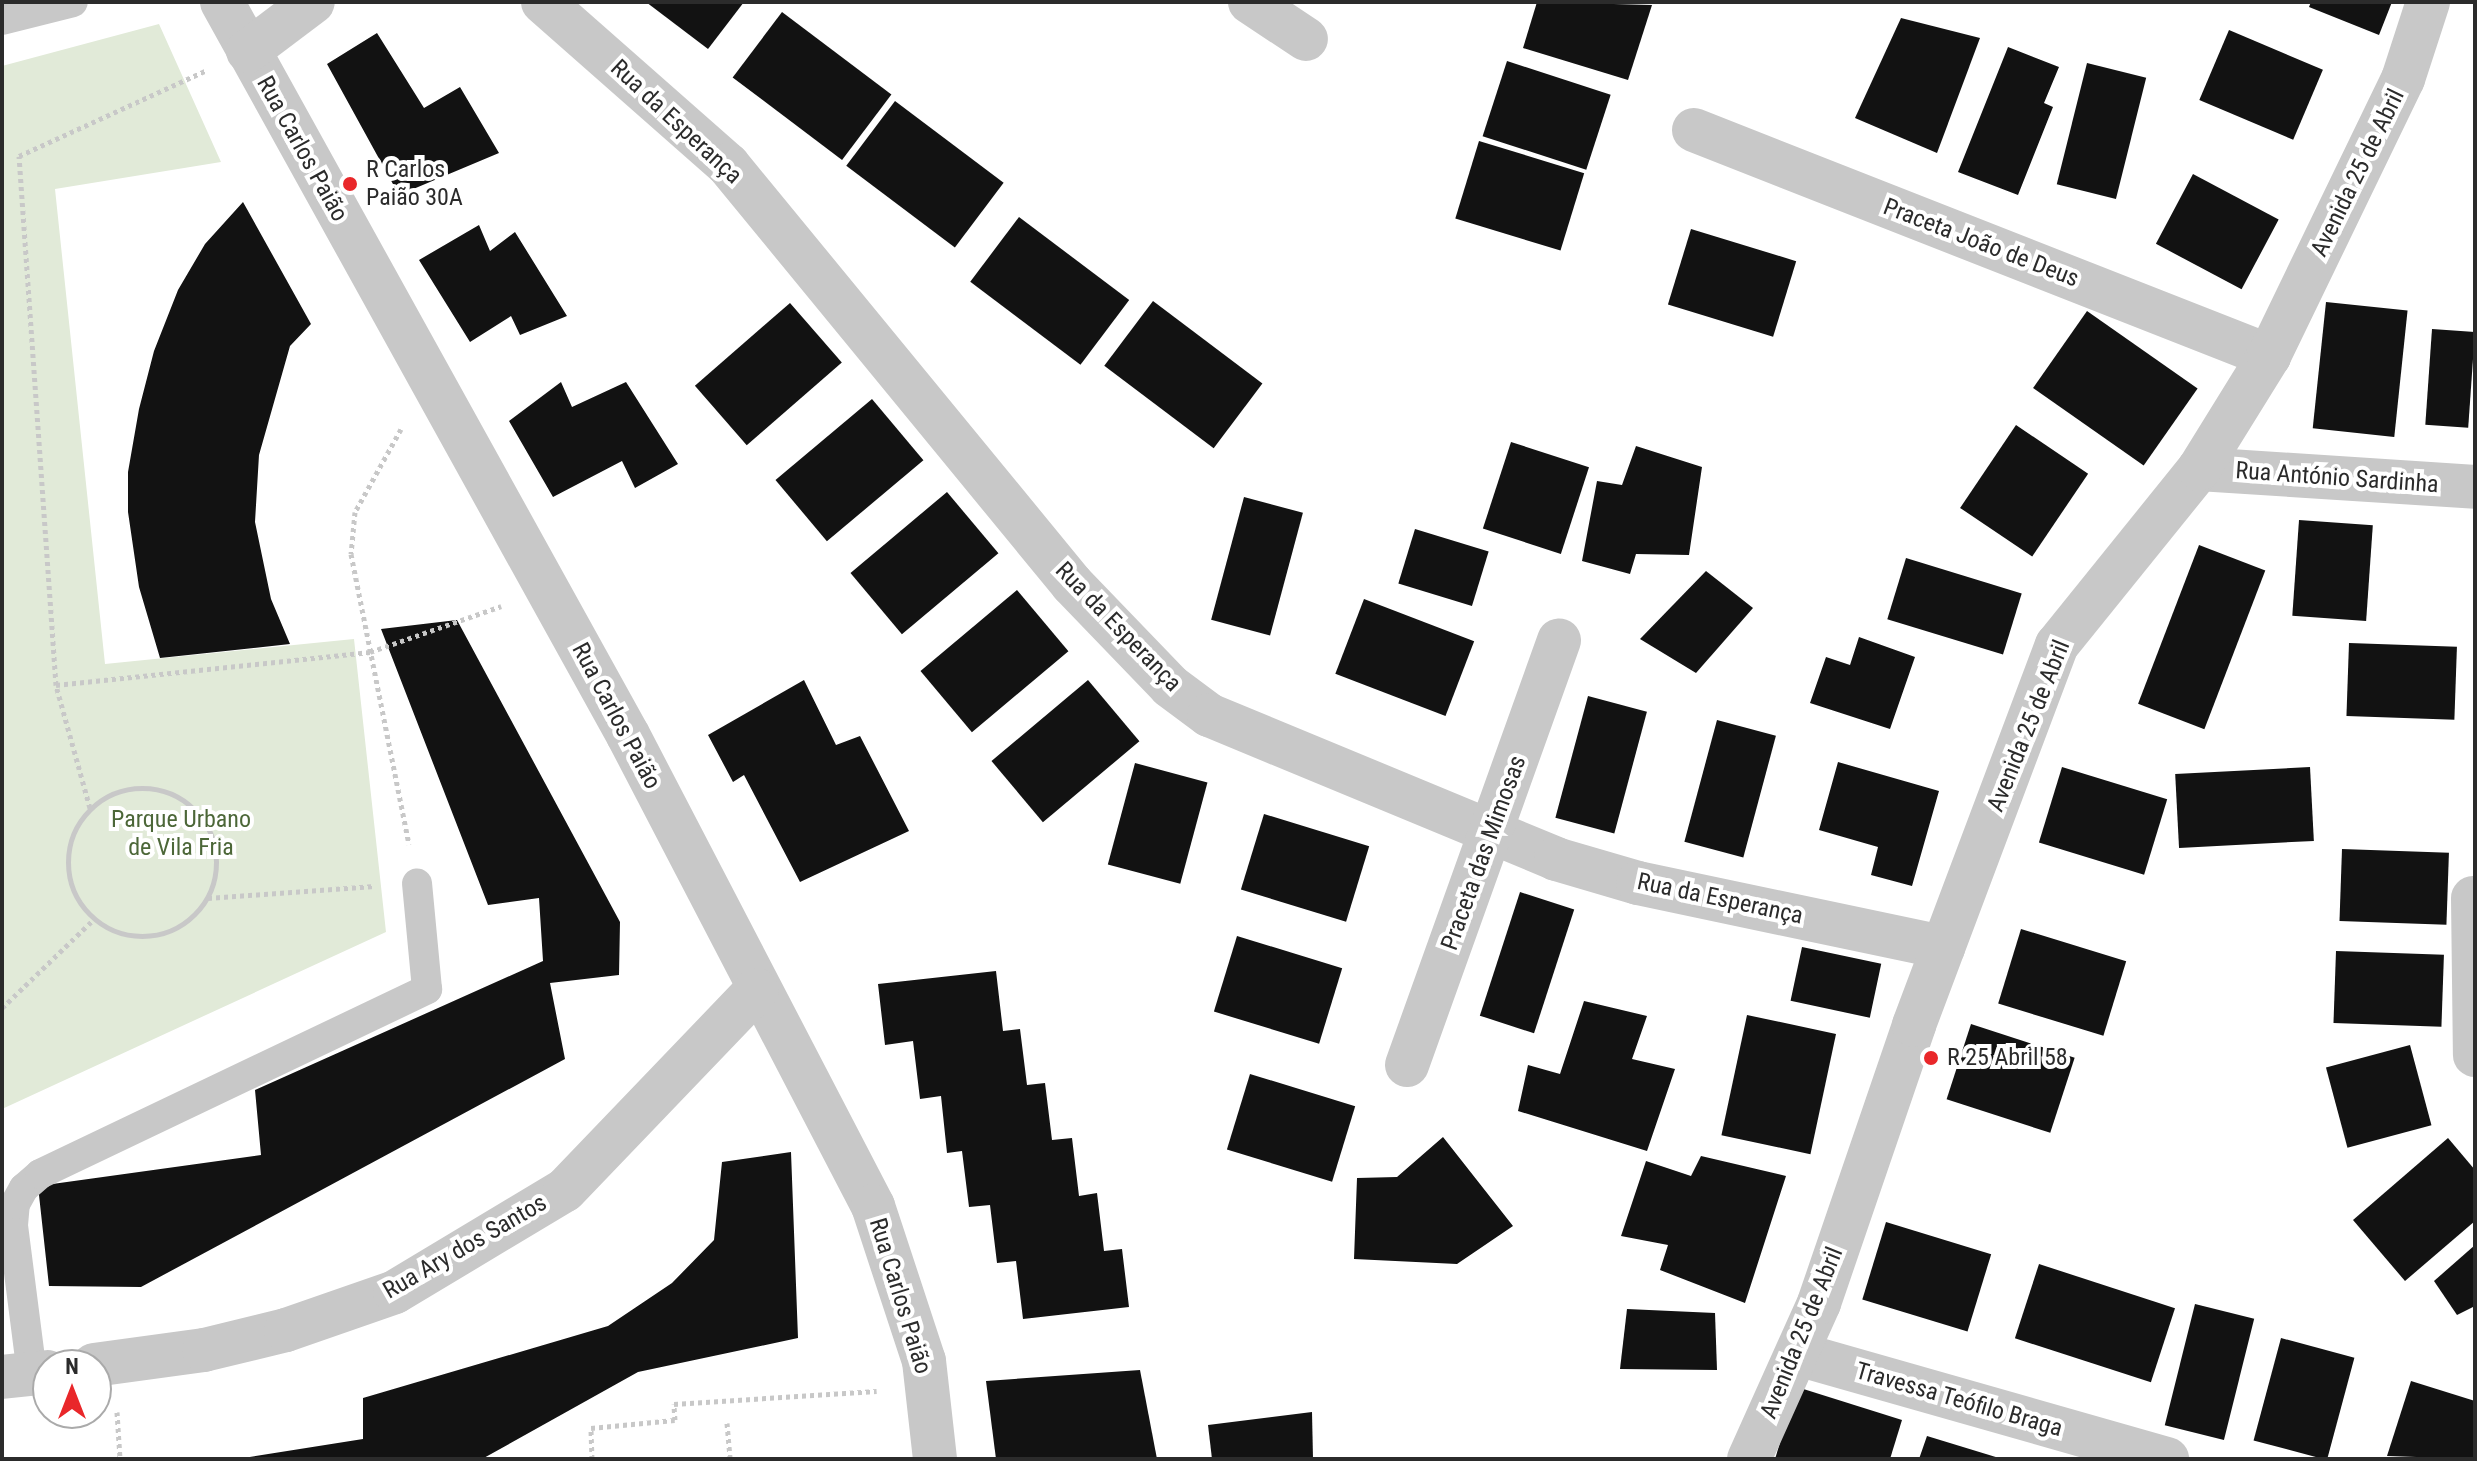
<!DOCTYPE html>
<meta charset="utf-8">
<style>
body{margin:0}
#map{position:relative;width:2477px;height:1461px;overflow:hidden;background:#fff;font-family:"Roboto Condensed",sans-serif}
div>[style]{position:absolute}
.green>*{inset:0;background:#e1ead8}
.building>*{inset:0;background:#121212;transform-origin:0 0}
.path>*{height:5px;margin-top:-2.5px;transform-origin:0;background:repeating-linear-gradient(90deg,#c8c8c8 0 4px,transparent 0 8px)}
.path>.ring{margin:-2.5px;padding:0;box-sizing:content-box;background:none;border:5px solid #c8c8c8;border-radius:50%}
.service>*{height:30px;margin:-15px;padding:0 15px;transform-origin:15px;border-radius:15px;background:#c8c8c8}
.minor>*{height:44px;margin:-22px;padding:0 22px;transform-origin:22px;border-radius:22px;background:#c8c8c8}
.dots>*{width:22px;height:22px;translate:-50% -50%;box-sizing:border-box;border:4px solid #fff;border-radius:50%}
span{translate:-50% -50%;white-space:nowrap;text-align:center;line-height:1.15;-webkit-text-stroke:8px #fff;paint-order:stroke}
.street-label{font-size:24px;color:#2b2b2b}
.poi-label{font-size:24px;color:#2b2b2b}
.left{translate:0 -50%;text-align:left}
.park-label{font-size:24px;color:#4c6738}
.frame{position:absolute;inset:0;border:4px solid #2b2b2b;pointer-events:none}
.north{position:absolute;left:32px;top:1349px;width:80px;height:80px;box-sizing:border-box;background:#fff;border:2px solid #aaa;border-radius:50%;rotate:0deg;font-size:22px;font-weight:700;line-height:32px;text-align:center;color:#2b2b2b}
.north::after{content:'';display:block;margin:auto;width:28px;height:36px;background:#e9272a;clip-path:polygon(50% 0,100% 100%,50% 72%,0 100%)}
</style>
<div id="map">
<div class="green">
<div style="clip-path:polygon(159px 24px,221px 162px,55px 189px,105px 664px,354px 639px,386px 932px,2px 1109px,2px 66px)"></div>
</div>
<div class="building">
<div style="clip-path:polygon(646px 2px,744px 2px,708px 49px)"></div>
<div style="clip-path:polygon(1537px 2px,1652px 5px,1628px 80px,1523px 48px)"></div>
<div style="clip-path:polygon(2311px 2px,2392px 2px,2379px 35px,2309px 7px)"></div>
<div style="left:782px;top:12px;width:137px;height:82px;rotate:37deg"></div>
<div style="clip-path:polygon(1901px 18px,1980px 38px,1937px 153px,1855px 118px)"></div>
<div style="left:2229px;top:30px;width:102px;height:76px;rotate:23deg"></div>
<div style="clip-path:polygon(377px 33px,424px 108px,460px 87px,499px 153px,399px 195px,327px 64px)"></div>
<div style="clip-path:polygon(2008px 47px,2059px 67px,2044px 103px,2053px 107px,2018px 195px,1958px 172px)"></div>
<div style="left:1507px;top:61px;width:109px;height:79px;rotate:18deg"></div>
<div style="left:2087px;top:63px;width:61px;height:125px;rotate:14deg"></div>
<div style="left:895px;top:101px;width:136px;height:81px;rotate:37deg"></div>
<div style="left:1479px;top:141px;width:110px;height:81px;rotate:17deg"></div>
<div style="left:2193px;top:174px;width:97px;height:79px;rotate:28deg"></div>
<div style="clip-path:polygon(243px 202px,311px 324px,290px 346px,259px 455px,255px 522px,271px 599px,290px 644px,160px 658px,139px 587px,128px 512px,128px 472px,139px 409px,154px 351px,178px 290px,205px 244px)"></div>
<div style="left:1019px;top:217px;width:138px;height:81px;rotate:37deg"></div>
<div style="clip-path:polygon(479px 225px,490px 251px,515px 232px,567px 316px,520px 335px,511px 316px,470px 342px,419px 260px)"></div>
<div style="left:1691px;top:229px;width:110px;height:79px;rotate:17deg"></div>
<div style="left:1153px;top:301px;width:137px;height:81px;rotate:37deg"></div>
<div style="left:2326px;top:302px;width:82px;height:127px;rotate:6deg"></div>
<div style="left:790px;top:303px;width:79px;height:126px;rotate:49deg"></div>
<div style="left:2087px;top:311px;width:135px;height:94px;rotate:35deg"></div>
<div style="left:2432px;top:329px;width:43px;height:96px;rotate:4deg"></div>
<div style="clip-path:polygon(561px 382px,572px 407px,626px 382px,678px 464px,635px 488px,622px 461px,553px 497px,509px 421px)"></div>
<div style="left:872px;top:399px;width:80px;height:126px;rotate:50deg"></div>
<div style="left:2016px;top:425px;width:87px;height:100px;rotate:34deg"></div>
<div style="left:1511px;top:442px;width:82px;height:91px;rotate:18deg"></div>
<div style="clip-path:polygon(1636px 446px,1702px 467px,1689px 555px,1636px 554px,1630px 574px,1582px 561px,1597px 481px,1622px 485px)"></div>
<div style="left:947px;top:492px;width:80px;height:126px;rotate:50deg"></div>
<div style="left:1244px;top:497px;width:61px;height:127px;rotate:15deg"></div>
<div style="left:2299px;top:520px;width:74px;height:96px;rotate:4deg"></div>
<div style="left:1415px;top:529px;width:77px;height:57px;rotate:17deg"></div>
<div style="left:2199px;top:545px;width:71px;height:170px;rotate:21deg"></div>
<div style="left:1906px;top:558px;width:121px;height:64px;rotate:17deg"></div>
<div style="clip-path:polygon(1706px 571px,1753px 608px,1696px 673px,1640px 639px)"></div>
<div style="left:1017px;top:590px;width:80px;height:126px;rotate:50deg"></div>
<div style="left:1364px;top:599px;width:118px;height:80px;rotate:21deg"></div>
<div style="clip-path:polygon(457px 620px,620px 922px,619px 975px,550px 983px,565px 1059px,141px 1287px,49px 1286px,38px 1186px,261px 1155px,255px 1090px,543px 961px,539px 898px,488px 905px,381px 629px)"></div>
<div style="clip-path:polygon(1859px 637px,1915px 657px,1890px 729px,1810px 703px,1826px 657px,1850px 665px)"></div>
<div style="left:2349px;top:643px;width:108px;height:73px;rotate:2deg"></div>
<div style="clip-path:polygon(804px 680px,836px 745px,860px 736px,909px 831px,800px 882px,744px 775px,733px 782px,708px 735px)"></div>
<div style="left:1088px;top:680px;width:80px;height:126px;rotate:50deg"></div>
<div style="left:1588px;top:696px;width:61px;height:126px;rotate:15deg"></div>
<div style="left:1717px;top:720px;width:61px;height:126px;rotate:15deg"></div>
<div style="clip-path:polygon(1838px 762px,1939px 791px,1912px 886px,1871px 875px,1878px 847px,1819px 830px)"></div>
<div style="left:1135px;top:763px;width:75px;height:105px;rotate:15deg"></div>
<div style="left:2062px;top:767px;width:110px;height:79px;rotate:17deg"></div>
<div style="left:2310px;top:767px;width:74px;height:135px;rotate:87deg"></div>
<div style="left:1264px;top:814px;width:110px;height:79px;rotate:17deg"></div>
<div style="left:2342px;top:849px;width:107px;height:72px;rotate:2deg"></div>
<div style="left:1520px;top:892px;width:57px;height:130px;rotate:18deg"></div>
<div style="left:2021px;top:929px;width:110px;height:78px;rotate:17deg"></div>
<div style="left:1237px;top:936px;width:110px;height:79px;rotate:17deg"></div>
<div style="left:1802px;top:947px;width:81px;height:55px;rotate:12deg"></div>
<div style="left:2336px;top:951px;width:108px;height:72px;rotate:2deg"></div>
<div style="clip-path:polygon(996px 971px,1003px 1031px,1020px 1029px,1027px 1085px,1045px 1083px,1052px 1140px,1072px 1138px,1079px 1196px,1097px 1193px,1104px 1251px,1122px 1249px,1129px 1307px,1023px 1319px,1016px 1261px,997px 1263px,990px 1205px,969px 1207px,962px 1151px,947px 1153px,941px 1096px,920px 1099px,913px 1041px,885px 1045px,878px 984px)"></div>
<div style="clip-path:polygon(1584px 1001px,1647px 1016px,1632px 1059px,1675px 1069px,1647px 1151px,1518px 1111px,1528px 1065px,1560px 1074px)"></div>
<div style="left:1747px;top:1015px;width:91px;height:123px;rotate:12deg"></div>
<div style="left:1971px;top:1024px;width:109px;height:79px;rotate:18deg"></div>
<div style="left:2410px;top:1045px;width:83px;height:87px;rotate:75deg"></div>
<div style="left:1250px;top:1074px;width:110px;height:79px;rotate:17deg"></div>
<div style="clip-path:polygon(1443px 1137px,1513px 1226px,1457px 1264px,1354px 1259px,1357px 1178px,1397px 1177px)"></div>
<div style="clip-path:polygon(2448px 1138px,2475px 1170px,2475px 1221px,2405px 1281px,2353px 1220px)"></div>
<div style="clip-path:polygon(791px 1152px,798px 1338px,638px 1372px,482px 1459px,237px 1459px,363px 1439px,363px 1398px,608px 1326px,672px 1283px,714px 1240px,722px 1162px)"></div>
<div style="clip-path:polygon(1701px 1156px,1786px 1176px,1745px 1303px,1660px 1270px,1668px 1245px,1621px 1236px,1646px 1161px,1691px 1176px)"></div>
<div style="left:1886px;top:1222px;width:110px;height:81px;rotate:17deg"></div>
<div style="clip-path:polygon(2475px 1245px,2475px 1306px,2457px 1315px,2434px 1281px)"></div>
<div style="left:2039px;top:1264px;width:143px;height:78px;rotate:18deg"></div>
<div style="left:2195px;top:1304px;width:61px;height:125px;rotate:14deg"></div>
<div style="clip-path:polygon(1627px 1309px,1715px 1313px,1717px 1370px,1620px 1369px)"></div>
<div style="left:2281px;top:1338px;width:76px;height:106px;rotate:15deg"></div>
<div style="clip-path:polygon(1140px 1370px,1157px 1459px,996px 1459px,986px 1381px)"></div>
<div style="clip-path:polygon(2411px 1381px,2475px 1401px,2475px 1459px,2387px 1456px)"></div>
<div style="clip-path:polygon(1797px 1387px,1902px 1420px,1890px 1459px,1775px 1459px)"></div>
<div style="clip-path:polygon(1312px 1412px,1313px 1459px,1212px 1459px,1208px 1425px)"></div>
<div style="clip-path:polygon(1927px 1436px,1999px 1458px,1999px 1459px,1919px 1459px)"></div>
</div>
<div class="path">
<div style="left:401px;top:429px;width:95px;rotate:119deg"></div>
<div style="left:355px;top:512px;width:42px;rotate:95.4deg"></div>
<div style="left:351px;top:554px;width:296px;rotate:78.7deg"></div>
<div style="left:56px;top:685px;width:316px;rotate:-6deg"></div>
<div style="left:370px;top:652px;width:139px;rotate:-19.3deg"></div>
<div class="ring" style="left:68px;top:788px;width:143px;height:143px"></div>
<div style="left:90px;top:808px;width:128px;rotate:-105.5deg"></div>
<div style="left:56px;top:685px;width:530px;rotate:-94deg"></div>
<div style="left:19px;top:156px;width:205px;rotate:-24.6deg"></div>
<div style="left:208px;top:898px;width:167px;rotate:-4.1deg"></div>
<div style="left:2px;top:1008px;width:127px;rotate:-44deg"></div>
<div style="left:117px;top:1412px;width:47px;rotate:86.3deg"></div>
<div style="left:727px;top:1423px;width:36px;rotate:85deg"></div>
<div style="left:592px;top:1459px;width:31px;rotate:-92deg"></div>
<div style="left:591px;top:1428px;width:84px;rotate:-5.4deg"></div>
<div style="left:675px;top:1420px;width:16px;rotate:-94deg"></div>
<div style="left:674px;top:1404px;width:203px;rotate:-3.7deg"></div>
</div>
<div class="service">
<div style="left:2px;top:20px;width:73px;rotate:-14.2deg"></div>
<div style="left:32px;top:1374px;width:150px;rotate:-97.3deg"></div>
<div style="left:13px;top:1225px;width:21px;rotate:-85deg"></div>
<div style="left:15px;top:1204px;width:18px;rotate:-61deg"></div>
<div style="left:24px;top:1188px;width:21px;rotate:-41deg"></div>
<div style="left:40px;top:1174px;width:429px;rotate:-25.5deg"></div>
<div style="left:427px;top:989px;width:106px;rotate:-95.4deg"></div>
</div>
<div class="minor">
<div style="left:222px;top:2px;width:838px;rotate:61.02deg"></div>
<div style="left:628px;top:735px;width:531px;rotate:62.52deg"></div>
<div style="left:873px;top:1206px;width:163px;rotate:71.8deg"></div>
<div style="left:924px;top:1361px;width:99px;rotate:83.6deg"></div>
<div style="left:543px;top:2px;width:247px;rotate:41.4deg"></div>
<div style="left:728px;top:165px;width:542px;rotate:50.61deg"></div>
<div style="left:1072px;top:584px;width:141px;rotate:46.1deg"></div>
<div style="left:1170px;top:686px;width:49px;rotate:36.6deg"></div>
<div style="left:1209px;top:715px;width:376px;rotate:22.5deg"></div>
<div style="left:1556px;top:859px;width:85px;rotate:16.3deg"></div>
<div style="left:1638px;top:883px;width:312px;rotate:11.9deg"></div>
<div style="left:1250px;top:2px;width:67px;rotate:33.5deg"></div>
<div style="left:248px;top:51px;width:81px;rotate:-37deg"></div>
<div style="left:1694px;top:130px;width:618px;rotate:21.46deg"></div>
<div style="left:2199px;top:469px;width:277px;rotate:3.7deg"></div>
<div style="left:2473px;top:898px;width:157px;rotate:89.3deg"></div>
<div style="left:1407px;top:1065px;width:451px;rotate:-70.3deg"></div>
<div style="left:1798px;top:1354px;width:384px;rotate:15.9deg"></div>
<div style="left:94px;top:1365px;width:111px;rotate:-7.8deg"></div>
<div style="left:204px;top:1350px;width:84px;rotate:-13.7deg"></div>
<div style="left:286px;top:1330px;width:115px;rotate:-19.2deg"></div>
<div style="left:395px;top:1292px;width:198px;rotate:-31deg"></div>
<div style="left:565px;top:1190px;width:277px;rotate:-46.2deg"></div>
<div style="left:2px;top:1377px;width:46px;rotate:-6.2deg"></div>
<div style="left:1749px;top:1459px;width:171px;rotate:-65.8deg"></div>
<div style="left:1819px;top:1303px;width:294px;rotate:-71.1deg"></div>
<div style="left:1914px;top:1025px;width:406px;rotate:-69.4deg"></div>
<div style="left:2057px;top:645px;width:226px;rotate:-51.1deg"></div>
<div style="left:2199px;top:469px;width:133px;rotate:-58.2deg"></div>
<div style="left:2269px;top:356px;width:308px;rotate:-64.2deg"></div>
<div style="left:2403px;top:79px;width:81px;rotate:-72deg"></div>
</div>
<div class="dots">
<div style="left:350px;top:184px;background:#e9272a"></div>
<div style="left:1931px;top:1058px;background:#e9272a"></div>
</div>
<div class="street-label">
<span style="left:676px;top:122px;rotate:43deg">Rua da Esperança</span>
<span style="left:302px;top:149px;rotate:61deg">Rua Carlos Paião</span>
<span style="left:2358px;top:173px;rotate:-64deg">Avenida 25 de Abril</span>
<span style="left:1981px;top:243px;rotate:21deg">Praceta João de Deus</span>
<span style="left:2337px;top:478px;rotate:4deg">Rua António Sardinha</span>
<span style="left:1118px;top:627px;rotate:46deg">Rua da Esperança</span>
<span style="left:616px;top:716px;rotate:62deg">Rua Carlos Paião</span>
<span style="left:2029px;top:726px;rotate:-68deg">Avenida 25 de Abril</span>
<span style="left:1484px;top:853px;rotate:-70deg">Praceta das Mimosas</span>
<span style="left:1720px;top:899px;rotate:12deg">Rua da Esperança</span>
<span style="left:465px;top:1247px;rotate:-30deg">Rua Ary dos Santos</span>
<span style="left:900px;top:1296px;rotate:73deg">Rua Carlos Paião</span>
<span style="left:1802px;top:1333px;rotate:-68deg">Avenida 25 de Abril</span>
<span style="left:1959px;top:1400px;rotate:16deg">Travessa Teófilo Braga</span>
</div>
<div class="poi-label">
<span class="left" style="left:366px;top:184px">R Carlos<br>Paião 30A</span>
<span class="left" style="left:1947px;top:1058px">R 25 Abril 58</span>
</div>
<div class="park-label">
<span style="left:181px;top:834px">Parque Urbano<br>de Vila Fria</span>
</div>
<div class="frame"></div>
<div class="north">N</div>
</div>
